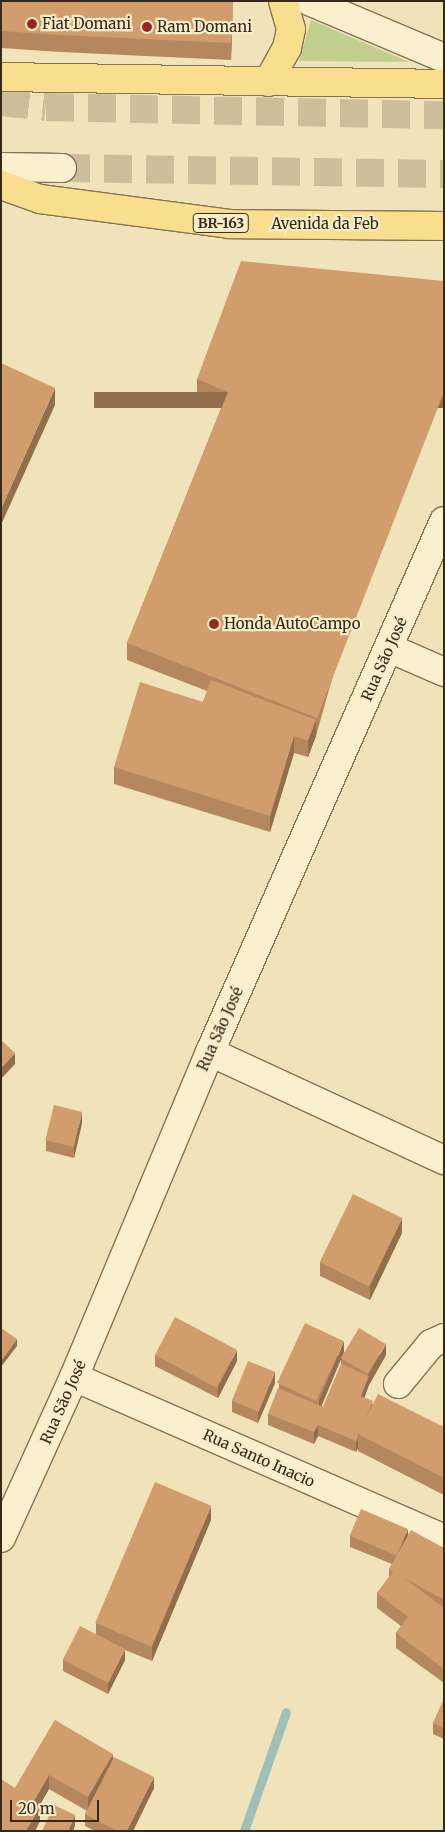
<!DOCTYPE html>
<meta charset="utf-8">
<style>
body{margin:0}
#map{position:relative;width:445px;height:1832px;overflow:hidden;background:#f0e3b9;font-family:Merriweather,serif}
div>[style]{position:absolute}
.green>*{inset:0;background:#c2ce8d}
.stream>*{height:9px;margin:-4.5px;padding:0 4.5px;transform-origin:4.5px;border-radius:4.5px;background:#9ec0b8}
.secondary-tunnel>*{height:28px;margin-top:-14px;transform-origin:0;background:repeating-linear-gradient(90deg,#cbbe99 0 28px,transparent 0 42px)}
.roads{filter:drop-shadow(1px 0 #877253) drop-shadow(-1px 0 #877253) drop-shadow(0 1px #877253) drop-shadow(0 -1px #877253)}
.street>*{height:28px;margin:-14px;padding:0 14px;transform-origin:14px;border-radius:14px;background:#fbf0cd}
.secondary>*{height:28px;margin:-14px;padding:0 14px;transform-origin:14px;border-radius:14px;background:#fbf0cd}
.primary>*{height:28px;margin:-14px;padding:0 14px;transform-origin:14px;border-radius:14px;background:#f8de8d}
.wall>*{inset:0;background:#b4875e}
.shaded-wall>*{inset:0;background:#926e4c;transform-origin:0 0}
.building>*{inset:0;background:#d19d6d;transform-origin:0 0}
.dots>*{width:14px;height:14px;translate:-50% -50%;box-sizing:border-box;border:2px solid #f7edc9;border-radius:50%}
span{translate:-50% -50%;white-space:nowrap;text-align:center;line-height:1.15;-webkit-text-stroke:4.5px #f7edc9;paint-order:stroke}
.shield-label span{padding:1px 4px;background:#f7edc9;border:1px solid;border-radius:4px;-webkit-text-stroke-width:0}
.shield-label{font-size:14px;color:#352919;font-weight:700}
.poi-label{font-size:15px;color:#352919}
.left{translate:0 -50%;text-align:left}
.street-label{font-size:15px;color:#352919}
.frame{position:absolute;inset:0;border:2px solid #352919;pointer-events:none}
.scale{position:absolute;left:10px;top:1800px;width:89px;height:22px;box-sizing:border-box;border:2px solid #352919;border-top:0;padding-left:6px;font-size:15px;line-height:18px;white-space:nowrap;color:#352919;-webkit-text-stroke:4px #f7edc9;paint-order:stroke}
</style>
<div id="map">
<div class="green">
<div style="clip-path:polygon(311px 20px,409px 62px,299px 61px)"></div>
</div>
<div class="stream">
<div style="left:244px;top:1831px;width:126px;rotate:-70.6deg"></div>
</div>
<div class="secondary-tunnel">
<div style="left:1px;top:102px;width:45px;rotate:6.3deg"></div>
<div style="left:46px;top:107px;width:398px;rotate:1.2deg"></div>
<div style="left:62px;top:168px;width:382px;rotate:0.9deg"></div>
</div>
<div class="roads">
<div class="street">
<div style="left:309px;top:1px;width:147px;rotate:22.9deg"></div>
<div style="left:389px;top:648px;width:60px;rotate:23.6deg"></div>
<div style="left:210px;top:1052px;width:258px;rotate:24.8deg"></div>
<div style="left:74px;top:1377px;width:404px;rotate:23.6deg"></div>
<div style="left:398px;top:1384px;width:52px;rotate:-50.5deg"></div>
<div style="left:431px;top:1344px;width:14px;rotate:-25deg"></div>
<div style="left:1px;top:1538px;width:177px;rotate:-65.6deg"></div>
<div style="left:74px;top:1377px;width:352px;rotate:-67.3deg"></div>
<div style="left:210px;top:1052px;width:580px;rotate:-66.22deg"></div>
</div>
<div class="secondary">
<div style="left:1px;top:167px;width:61px;rotate:0.9deg"></div>
</div>
<div class="primary">
<div style="left:1px;top:77px;width:443px;rotate:0.9deg"></div>
<div style="left:268px;top:82px;width:39px;rotate:-61deg"></div>
<div style="left:287px;top:48px;width:19px;rotate:-78deg"></div>
<div style="left:291px;top:29px;width:29px;rotate:-106deg"></div>
<div style="left:1px;top:185px;width:41px;rotate:19.7deg"></div>
<div style="left:40px;top:199px;width:191px;rotate:7.5deg"></div>
<div style="left:229px;top:224px;width:215px;rotate:0.5deg"></div>
</div>
</div>
<div class="wall">
<div style="clip-path:polygon(1px 1px,233px 1px,231px 60px,61px 52px,1px 48px)"></div>
<div style="clip-path:polygon(444px 281px,316px 736px,308px 757px,294px 753px,270px 832px,114px 784px,114px 767px,203px 702px,207px 691px,127px 660px,127px 643px,222px 406px,197px 395px,197px 379px)"></div>
<div style="clip-path:polygon(82px 1123px,74px 1158px,46px 1151px,46px 1140px)"></div>
<div style="clip-path:polygon(402px 1233px,370px 1300px,320px 1276px,320px 1262px)"></div>
<div style="clip-path:polygon(evenodd,344px 1352px,342px 1357px,386px 1355px,369px 1385px,364px 1398px,373px 1404px,444px 1427px,444px 1495px,358px 1451px,358px 1448px,356px 1452px,318px 1436px,314px 1444px,268px 1425px,268px 1414px,279px 1389px,279px 1384px,344px 1352px,341px 1359px,341px 1365px,323px 1407px,321px 1406px,341px 1359px)"></div>
<div style="clip-path:polygon(155px 1355px,237px 1361px,218px 1398px,155px 1366px)"></div>
<div style="clip-path:polygon(275px 1383px,258px 1423px,232px 1412px,232px 1401px)"></div>
<div style="clip-path:polygon(211px 1520px,152px 1661px,125px 1650px,125px 1660px,108px 1694px,63px 1671px,63px 1660px,96px 1634px,96px 1623px)"></div>
<div style="clip-path:polygon(408px 1534px,444px 1548px,444px 1683px,396px 1648px,396px 1633px,401px 1626px,377px 1608px,377px 1593px,389px 1577px,389px 1569px,392px 1564px,350px 1547px,350px 1536px)"></div>
<div style="clip-path:polygon(444px 1699px,444px 1739px,433px 1734px,433px 1723px)"></div>
<div style="clip-path:polygon(55px 1720px,154px 1788px,133px 1831px,95px 1831px,85px 1826px,85px 1814px,87px 1811px,49px 1789px,39px 1806px,40px 1821px,35px 1831px,1px 1831px,15px 1788px)"></div>
</div>
<div class="shaded-wall">
<div style="clip-path:polygon(233px 1px,231px 60px,231px 43px)"></div>
<div style="clip-path:polygon(55px 388px,55px 405px,1px 525px,1px 509px)"></div>
<div style="left:444px;top:392px;width:16px;height:350px;rotate:90deg"></div>
<div style="clip-path:polygon(316px 720px,316px 736px,308px 757px,308px 740px)"></div>
<div style="clip-path:polygon(294px 736px,294px 753px,270px 832px,270px 816px)"></div>
<div style="clip-path:polygon(15px 1053px,15px 1064px,1px 1079px,1px 1068px)"></div>
<div style="clip-path:polygon(82px 1112px,82px 1123px,74px 1158px,74px 1147px)"></div>
<div style="clip-path:polygon(402px 1218px,402px 1233px,370px 1300px,370px 1286px)"></div>
<div style="clip-path:polygon(17px 1339px,17px 1346px,1px 1367px,1px 1361px)"></div>
<div style="clip-path:polygon(344px 1341px,344px 1352px,319px 1412px,319px 1401px)"></div>
<div style="clip-path:polygon(386px 1344px,386px 1355px,369px 1385px,361px 1407px,361px 1396px,368px 1376px,368px 1375px)"></div>
<div style="clip-path:polygon(237px 1350px,237px 1361px,218px 1398px,218px 1387px)"></div>
<div style="clip-path:polygon(275px 1372px,275px 1383px,258px 1423px,258px 1412px)"></div>
<div style="clip-path:polygon(318px 1425px,318px 1436px,314px 1444px,314px 1432px)"></div>
<div style="clip-path:polygon(358px 1437px,358px 1448px,356px 1452px,356px 1441px)"></div>
<div style="clip-path:polygon(211px 1506px,211px 1520px,152px 1661px,152px 1647px)"></div>
<div style="clip-path:polygon(408px 1529px,408px 1540px,397px 1556px)"></div>
<div style="clip-path:polygon(125px 1649px,125px 1660px,108px 1694px,108px 1682px)"></div>
<div style="clip-path:polygon(113px 1754px,113px 1768px,88px 1812px,88px 1797px)"></div>
<div style="clip-path:polygon(49px 1775px,49px 1789px,33px 1817px,33px 1803px)"></div>
<div style="clip-path:polygon(154px 1777px,154px 1788px,133px 1831px,127px 1831px)"></div>
<div style="clip-path:polygon(40px 1807px,40px 1821px,35px 1831px,26px 1831px)"></div>
<div style="clip-path:polygon(75px 1815px,75px 1826px,73px 1831px,68px 1831px)"></div>
</div>
<div class="building">
<div style="clip-path:polygon(1px 1px,233px 1px,231px 43px,61px 35px,1px 31px)"></div>
<div style="clip-path:polygon(241px 261px,444px 281px,444px 392px,317px 718px,127px 643px,228px 392px,197px 379px)"></div>
<div style="clip-path:polygon(1px 363px,55px 388px,1px 509px)"></div>
<div style="clip-path:polygon(211px 680px,316px 720px,308px 740px,294px 736px,270px 816px,114px 767px,140px 682px,203px 702px)"></div>
<div style="clip-path:polygon(1px 1040px,15px 1053px,1px 1068px)"></div>
<div style="left:54px;top:1105px;width:29px;height:36px;rotate:14deg"></div>
<div style="left:353px;top:1194px;width:55px;height:76px;rotate:26deg"></div>
<div style="left:175px;top:1317px;width:70px;height:43px;rotate:28deg"></div>
<div style="left:305px;top:1323px;width:43px;height:66px;rotate:25deg"></div>
<div style="clip-path:polygon(1px 1328px,17px 1339px,1px 1361px)"></div>
<div style="left:359px;top:1328px;width:31px;height:35px;rotate:31deg"></div>
<div style="left:248px;top:1361px;width:29px;height:43px;rotate:22deg"></div>
<div style="clip-path:polygon(341px 1364px,369px 1376px,361px 1396px,373px 1401px,365px 1420px,358px 1434px,358px 1437px,356px 1441px,318px 1425px,314px 1432px,268px 1414px,278px 1388px,323px 1407px)"></div>
<div style="clip-path:polygon(378px 1394px,444px 1427px,444px 1478px,358px 1434px)"></div>
<div style="left:155px;top:1482px;width:61px;height:153px;rotate:23deg"></div>
<div style="left:361px;top:1509px;width:51px;height:29px;rotate:23deg"></div>
<div style="clip-path:polygon(411px 1530px,444px 1548px,444px 1600px,403px 1577px,444px 1608px,444px 1669px,396px 1633px,408px 1617px,377px 1593px,393px 1572px,389px 1569px)"></div>
<div style="left:80px;top:1626px;width:51px;height:38px;rotate:27deg"></div>
<div style="clip-path:polygon(444px 1699px,444px 1728px,433px 1723px)"></div>
<div style="clip-path:polygon(55px 1720px,113px 1754px,88px 1797px,49px 1775px,33px 1803px,40px 1807px,26px 1831px,1px 1831px,1px 1779px,15px 1788px)"></div>
<div style="clip-path:polygon(114px 1757px,154px 1777px,127px 1831px,117px 1831px,85px 1814px)"></div>
<div style="clip-path:polygon(54px 1805px,75px 1815px,68px 1831px,42px 1831px)"></div>
</div>
<div class="dots">
<div style="left:32px;top:24px;background:#992720"></div>
<div style="left:147px;top:27px;background:#992720"></div>
<div style="left:214px;top:624px;background:#992720"></div>
</div>
<div class="shield-label">
<span style="left:221px;top:223px">BR-163</span>
</div>
<div class="poi-label">
<span class="left" style="left:42px;top:24px">Fiat Domani</span>
<span class="left" style="left:157px;top:27px">Ram Domani</span>
<span class="left" style="left:224px;top:624px">Honda AutoCampo</span>
</div>
<div class="street-label">
<span style="left:325px;top:224px">Avenida da Feb</span>
<span style="left:384px;top:659px;rotate:-66deg">Rua São José</span>
<span style="left:220px;top:1029px;rotate:-66deg">Rua São José</span>
<span style="left:63px;top:1402px;rotate:-66deg">Rua São José</span>
<span style="left:259px;top:1458px;rotate:24deg">Rua Santo Inacio</span>
</div>
<div class="frame"></div>
<div class="scale">20 m</div>
</div>
